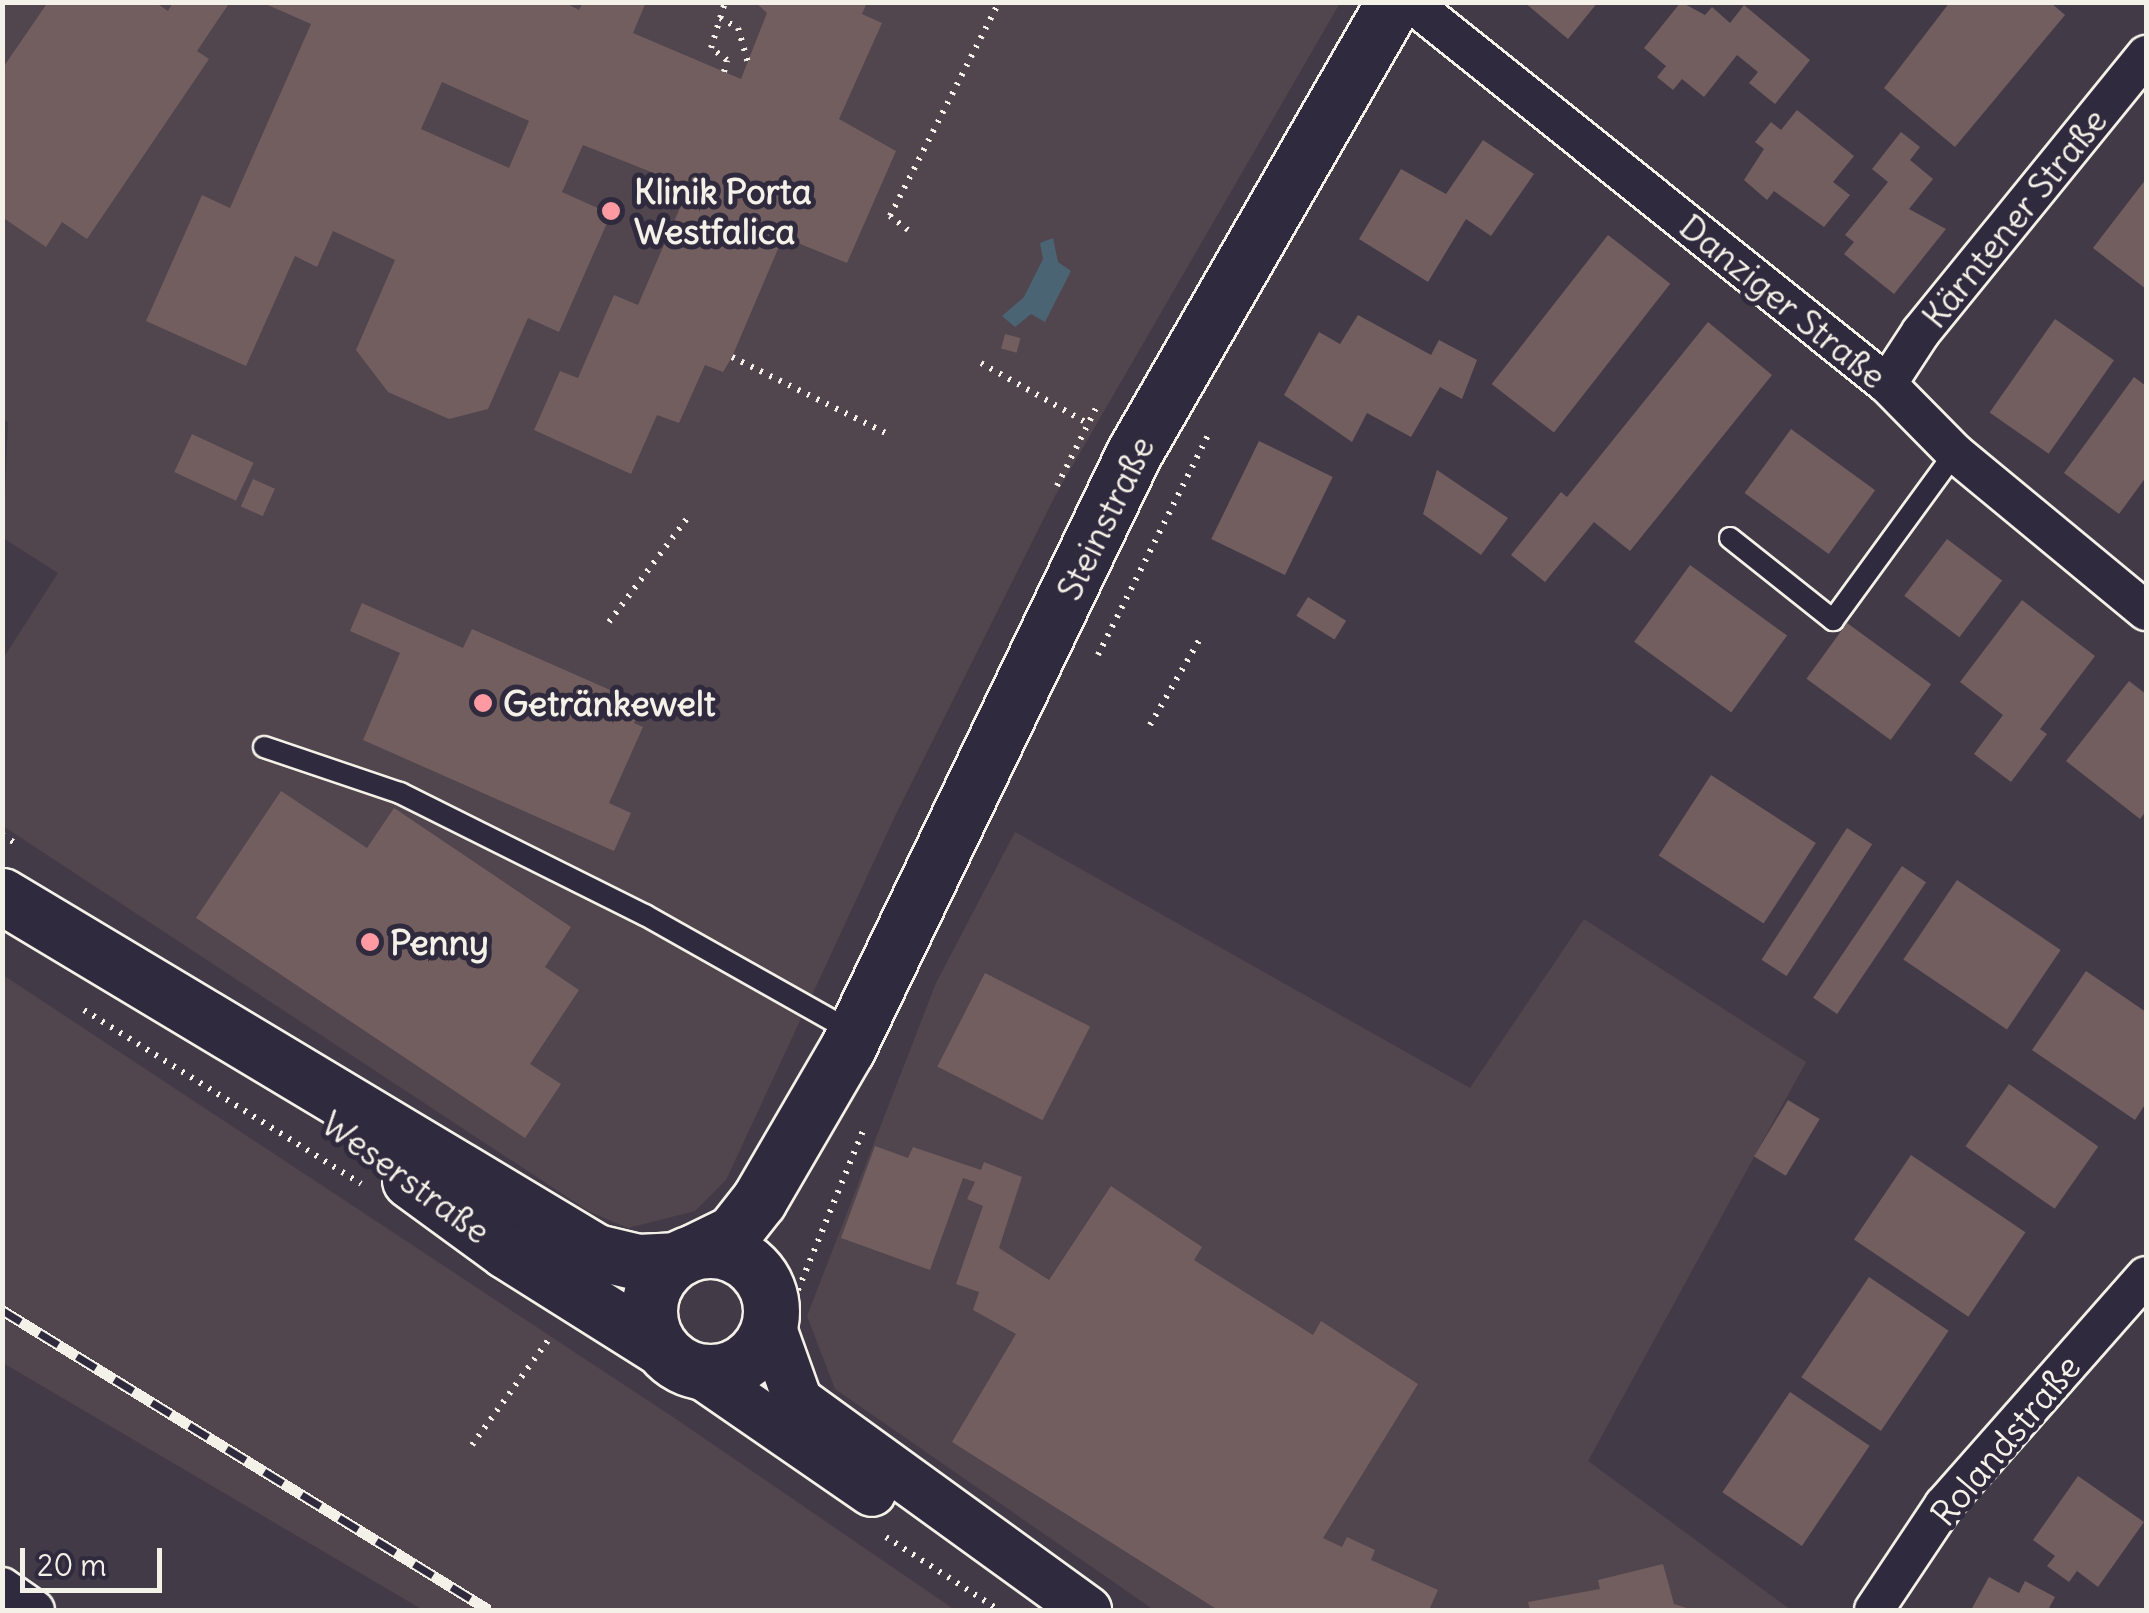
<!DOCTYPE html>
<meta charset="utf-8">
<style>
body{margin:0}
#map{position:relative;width:2149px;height:1613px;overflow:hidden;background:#433a47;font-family:Delius,sans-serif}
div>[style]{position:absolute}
.built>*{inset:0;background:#51454e}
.water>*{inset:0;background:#4b6474}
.building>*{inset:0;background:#725e5e;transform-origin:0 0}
.path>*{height:6px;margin-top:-3px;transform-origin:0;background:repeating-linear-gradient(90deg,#f4f1e8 0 2.5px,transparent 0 10.5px)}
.roads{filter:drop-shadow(2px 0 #f4f1e8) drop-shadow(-2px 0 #f4f1e8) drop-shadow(0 2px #f4f1e8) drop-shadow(0 -2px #f4f1e8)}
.service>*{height:20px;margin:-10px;padding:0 10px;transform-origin:10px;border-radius:10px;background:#2f2a3d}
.minor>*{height:38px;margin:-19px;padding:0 19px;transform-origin:19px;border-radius:19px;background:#2f2a3d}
.tertiary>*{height:48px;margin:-24px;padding:0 24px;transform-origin:24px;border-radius:24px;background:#2f2a3d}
.secondary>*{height:55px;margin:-27.5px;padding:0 27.5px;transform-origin:27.5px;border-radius:27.5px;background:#2f2a3d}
.secondary>.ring{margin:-27.5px;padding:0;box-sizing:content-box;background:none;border:55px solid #2f2a3d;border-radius:50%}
.rail>*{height:11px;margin-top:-5.5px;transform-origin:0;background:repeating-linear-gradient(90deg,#2f2a3d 0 22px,#f4f1e8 0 44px);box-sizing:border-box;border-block:2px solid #f4f1e8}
.dots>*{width:28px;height:28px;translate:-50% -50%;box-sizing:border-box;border:5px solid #2f2a3d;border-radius:50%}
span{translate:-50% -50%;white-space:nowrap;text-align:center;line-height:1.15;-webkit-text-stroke:10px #2f2a3d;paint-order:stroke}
.poi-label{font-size:35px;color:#f4f1e8;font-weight:700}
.left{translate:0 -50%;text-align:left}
.street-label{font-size:35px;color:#f4f1e8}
.frame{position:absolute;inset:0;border:5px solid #f4f1e8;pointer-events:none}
.scale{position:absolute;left:20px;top:1548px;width:142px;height:45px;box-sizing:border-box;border:5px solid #f4f1e8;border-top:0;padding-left:12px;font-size:30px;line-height:35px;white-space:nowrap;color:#f4f1e8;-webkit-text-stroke:8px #2f2a3d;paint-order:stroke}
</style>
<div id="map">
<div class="built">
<div style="clip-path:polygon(3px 3px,1340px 3px,1055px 496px,896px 814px,726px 1180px,695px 1211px,628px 1228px,590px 1212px,3px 826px,2px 660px,58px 573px,3px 538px,8px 422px,2px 419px)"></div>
<div style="clip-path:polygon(1015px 832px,1470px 1088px,1584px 919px,1806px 1062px,1588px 1461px,1791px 1610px,1154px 1610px,835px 1389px,807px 1316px,936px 983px)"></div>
<div style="clip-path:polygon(3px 975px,679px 1421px,955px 1610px,423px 1610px,3px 1363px)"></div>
</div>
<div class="water">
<div style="clip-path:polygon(1053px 238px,1058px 262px,1071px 271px,1045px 322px,1031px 314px,1015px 327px,1002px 316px,1024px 297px,1043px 259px,1040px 243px)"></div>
</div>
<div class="building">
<div style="clip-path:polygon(48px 2px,155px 2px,168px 11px,173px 2px,230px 2px,197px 51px,209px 59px,87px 239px,62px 222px,46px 247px,2px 217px,2px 69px)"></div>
<div style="clip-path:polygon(evenodd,261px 2px,564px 2px,579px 10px,583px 2px,646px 2px,633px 33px,741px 79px,767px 13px,755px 2px,867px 2px,862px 14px,882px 23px,839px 119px,896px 151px,847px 263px,783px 237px,732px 357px,723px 372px,705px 365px,679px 423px,657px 415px,631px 474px,534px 430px,560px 371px,578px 378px,614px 295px,638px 305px,689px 187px,583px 145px,562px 192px,611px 214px,559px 332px,528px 318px,488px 409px,449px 419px,388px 392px,356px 350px,395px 260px,333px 231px,317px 267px,295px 256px,246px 366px,146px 321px,202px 195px,230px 208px,311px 24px,261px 2px,442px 82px,529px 121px,509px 168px,421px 129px,442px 82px)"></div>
<div style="clip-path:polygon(1524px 2px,1598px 2px,1568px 39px)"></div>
<div style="clip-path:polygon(1681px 2px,1705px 15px,1712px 7px,1730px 23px,1744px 5px,1810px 60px,1775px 104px,1749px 83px,1758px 72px,1737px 55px,1704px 97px,1682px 79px,1673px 90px,1657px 77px,1666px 66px,1644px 48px)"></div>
<div style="clip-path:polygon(1950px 2px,2050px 2px,2065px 15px,1955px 147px,1884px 88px)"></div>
<div style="clip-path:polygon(1797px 110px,1854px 156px,1833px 182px,1850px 195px,1824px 227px,1774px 191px,1767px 200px,1744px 180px,1764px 149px,1755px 142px,1771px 122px,1781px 130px)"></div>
<div style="clip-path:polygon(1901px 132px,1920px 147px,1910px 160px,1933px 179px,1909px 209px,1946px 229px,1894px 294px,1844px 254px,1854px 242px,1845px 235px,1888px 182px,1872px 169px)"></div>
<div style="clip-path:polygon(1483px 140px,1534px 174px,1491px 236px,1466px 219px,1428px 282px,1359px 239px,1401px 169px,1446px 194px)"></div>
<div style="clip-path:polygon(2146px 179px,2146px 289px,2093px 248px)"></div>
<div style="left:1608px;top:235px;width:79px;height:189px;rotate:38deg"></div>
<div style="clip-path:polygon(1358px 315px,1431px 355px,1439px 340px,1477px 360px,1462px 399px,1440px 387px,1411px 437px,1367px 413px,1352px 442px,1284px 395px,1319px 332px,1340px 344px)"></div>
<div style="left:2055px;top:319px;width:72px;height:114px;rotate:35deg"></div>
<div style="clip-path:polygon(1708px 322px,1772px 375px,1630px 551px,1594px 522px,1545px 582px,1511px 555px,1561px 492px,1567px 497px)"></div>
<div style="left:1005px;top:334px;width:16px;height:15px;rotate:15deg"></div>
<div style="clip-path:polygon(2134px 377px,2146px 386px,2146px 477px,2119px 514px,2064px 473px)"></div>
<div style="left:1791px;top:429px;width:104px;height:79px;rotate:36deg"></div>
<div style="left:192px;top:434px;width:68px;height:42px;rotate:25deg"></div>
<div style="left:1259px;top:441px;width:82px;height:109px;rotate:26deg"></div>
<div style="clip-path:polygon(1437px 470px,1508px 518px,1481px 555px,1423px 514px)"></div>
<div style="left:253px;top:479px;width:24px;height:30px;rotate:24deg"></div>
<div style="left:1947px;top:539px;width:69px;height:71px;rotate:37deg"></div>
<div style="left:1690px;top:565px;width:120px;height:95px;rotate:36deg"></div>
<div style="left:1308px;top:597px;width:45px;height:22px;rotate:32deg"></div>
<div style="clip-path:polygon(2022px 600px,2095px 656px,2040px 729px,2047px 734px,2011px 782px,1974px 754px,2003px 715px,1960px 682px)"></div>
<div style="clip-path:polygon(362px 603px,463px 648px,472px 629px,642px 704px,634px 723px,643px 727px,609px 803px,631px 813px,614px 851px,363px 740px,400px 653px,350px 631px)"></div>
<div style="left:1847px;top:623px;width:104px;height:69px;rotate:36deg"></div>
<div style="clip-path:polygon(2129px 681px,2146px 694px,2146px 811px,2140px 819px,2066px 761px)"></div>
<div style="left:1711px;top:775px;width:125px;height:96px;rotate:33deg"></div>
<div style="clip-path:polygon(281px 791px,367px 848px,394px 808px,571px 927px,545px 967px,579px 990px,530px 1064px,561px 1084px,525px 1138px,196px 918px)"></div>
<div style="left:1847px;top:828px;width:30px;height:157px;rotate:33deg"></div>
<div style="left:1902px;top:866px;width:29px;height:159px;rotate:34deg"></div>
<div style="left:1957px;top:880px;width:125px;height:96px;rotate:34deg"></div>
<div style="clip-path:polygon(2086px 971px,2146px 1012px,2146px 1103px,2135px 1120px,2032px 1050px)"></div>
<div style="left:985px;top:973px;width:118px;height:105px;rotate:27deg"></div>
<div style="left:2009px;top:1084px;width:109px;height:76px;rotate:35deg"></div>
<div style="left:1788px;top:1100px;width:37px;height:66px;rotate:31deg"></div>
<div style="clip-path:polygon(875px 1146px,908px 1158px,913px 1147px,981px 1170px,984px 1162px,1022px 1177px,999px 1248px,1049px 1280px,1111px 1186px,1202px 1247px,1194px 1260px,1313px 1335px,1321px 1321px,1418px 1384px,1323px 1538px,1342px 1547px,1347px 1537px,1375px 1550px,1371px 1560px,1438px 1590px,1429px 1610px,1218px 1610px,952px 1442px,1016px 1334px,973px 1310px,979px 1292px,956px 1284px,983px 1206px,967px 1199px,975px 1182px,963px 1178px,930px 1270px,841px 1238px)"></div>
<div style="left:1911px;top:1155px;width:138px;height:102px;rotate:34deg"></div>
<div style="left:1869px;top:1277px;width:96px;height:121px;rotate:34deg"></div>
<div style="left:1790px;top:1392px;width:96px;height:121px;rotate:34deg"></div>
<div style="clip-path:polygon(2078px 1476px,2144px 1522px,2098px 1587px,2077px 1571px,2069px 1582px,2047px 1566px,2055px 1556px,2033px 1540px)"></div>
<div style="clip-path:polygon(1663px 1564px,1674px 1604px,1693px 1610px,1530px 1610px,1528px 1602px,1600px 1589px,1598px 1580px)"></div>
<div style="clip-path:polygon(1989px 1577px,2019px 1593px,2025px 1581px,2055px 1597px,2048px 1610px,1971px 1610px)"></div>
</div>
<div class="path">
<div style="left:720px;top:18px;width:21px;rotate:29deg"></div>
<div style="left:738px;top:28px;width:35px;rotate:74deg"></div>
<div style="left:724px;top:72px;width:12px;rotate:-76deg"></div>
<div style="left:727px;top:60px;width:20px;rotate:-143deg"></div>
<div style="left:711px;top:48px;width:48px;rotate:-73.1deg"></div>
<div style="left:908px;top:230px;width:23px;rotate:-142deg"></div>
<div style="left:890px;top:216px;width:240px;rotate:-63deg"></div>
<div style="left:732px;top:357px;width:176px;rotate:26.3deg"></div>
<div style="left:981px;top:363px;width:122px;rotate:29.5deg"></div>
<div style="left:1057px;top:486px;width:87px;rotate:-63.4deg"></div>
<div style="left:609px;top:622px;width:133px;rotate:-53deg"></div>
<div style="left:1098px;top:655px;width:248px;rotate:-63.4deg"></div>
<div style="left:1150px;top:725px;width:102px;rotate:-59.9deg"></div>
<div style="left:2px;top:835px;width:19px;rotate:32deg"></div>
<div style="left:84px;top:1010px;width:327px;rotate:32.1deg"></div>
<div style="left:798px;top:1290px;width:177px;rotate:-67.8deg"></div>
<div style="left:472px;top:1445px;width:131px;rotate:-54deg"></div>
<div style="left:886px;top:1537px;width:135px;rotate:32.9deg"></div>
</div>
<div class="roads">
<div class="service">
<div style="left:1730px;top:538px;width:132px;rotate:38.5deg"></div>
<div style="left:1833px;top:620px;width:207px;rotate:-53.9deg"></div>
<div style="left:264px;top:747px;width:144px;rotate:18.7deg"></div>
<div style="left:400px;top:793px;width:274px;rotate:26.5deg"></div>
<div style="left:645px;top:915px;width:239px;rotate:29.4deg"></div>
</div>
<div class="minor">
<div style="left:1410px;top:2px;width:611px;rotate:38.69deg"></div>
<div style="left:1887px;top:384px;width:97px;rotate:45.4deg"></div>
<div style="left:1955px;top:453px;width:248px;rotate:39.6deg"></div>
<div style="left:1887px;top:384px;width:62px;rotate:-56.8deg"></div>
<div style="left:1921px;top:332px;width:357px;rotate:-50.9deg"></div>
<div style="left:2px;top:1587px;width:40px;rotate:34.9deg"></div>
<div style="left:1874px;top:1610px;width:126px;rotate:-56.3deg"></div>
<div style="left:1944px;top:1505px;width:305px;rotate:-48.6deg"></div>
</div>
<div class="tertiary">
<div style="left:770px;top:1323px;width:83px;rotate:70.3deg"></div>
<div style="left:798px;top:1401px;width:357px;rotate:35.9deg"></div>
<div style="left:698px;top:1372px;width:211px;rotate:34.6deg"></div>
</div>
<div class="secondary">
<div style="left:2px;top:896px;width:693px;rotate:30.94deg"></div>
<div style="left:596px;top:1252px;width:43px;rotate:13.4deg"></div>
<div style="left:638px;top:1262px;width:36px;rotate:-3deg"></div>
<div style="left:410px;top:1180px;width:120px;rotate:36.2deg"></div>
<div style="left:507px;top:1251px;width:178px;rotate:32.2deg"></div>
<div class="ring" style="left:649px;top:1250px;width:67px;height:67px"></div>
<div style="left:696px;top:1251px;width:41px;rotate:-25.9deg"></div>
<div style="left:733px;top:1233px;width:42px;rotate:-51.8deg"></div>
<div style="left:759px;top:1200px;width:175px;rotate:-59.8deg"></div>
<div style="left:847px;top:1049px;width:662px;rotate:-64.29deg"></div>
<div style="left:1134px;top:453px;width:521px;rotate:-60.04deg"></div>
</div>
</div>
<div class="rail">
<div style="left:2px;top:1310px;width:572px;rotate:31.63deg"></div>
</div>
<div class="dots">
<div style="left:611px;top:211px;background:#ff9aa2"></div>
<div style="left:483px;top:703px;background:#ff9aa2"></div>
<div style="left:370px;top:942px;background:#ff9aa2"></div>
</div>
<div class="poi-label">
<span class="left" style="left:634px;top:211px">Klinik Porta<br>Westfalica</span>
<span class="left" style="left:503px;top:703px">Getränkewelt</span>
<span class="left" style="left:390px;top:942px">Penny</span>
</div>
<div class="street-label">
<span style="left:2014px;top:218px;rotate:-51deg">Kärntener Straße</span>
<span style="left:1783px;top:301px;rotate:39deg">Danziger Straße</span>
<span style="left:1105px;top:518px;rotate:-64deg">Steinstraße</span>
<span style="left:406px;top:1177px;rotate:36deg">Weserstraße</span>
<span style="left:2005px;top:1440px;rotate:-50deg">Rolandstraße</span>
</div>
<div class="frame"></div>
<div class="scale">20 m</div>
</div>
